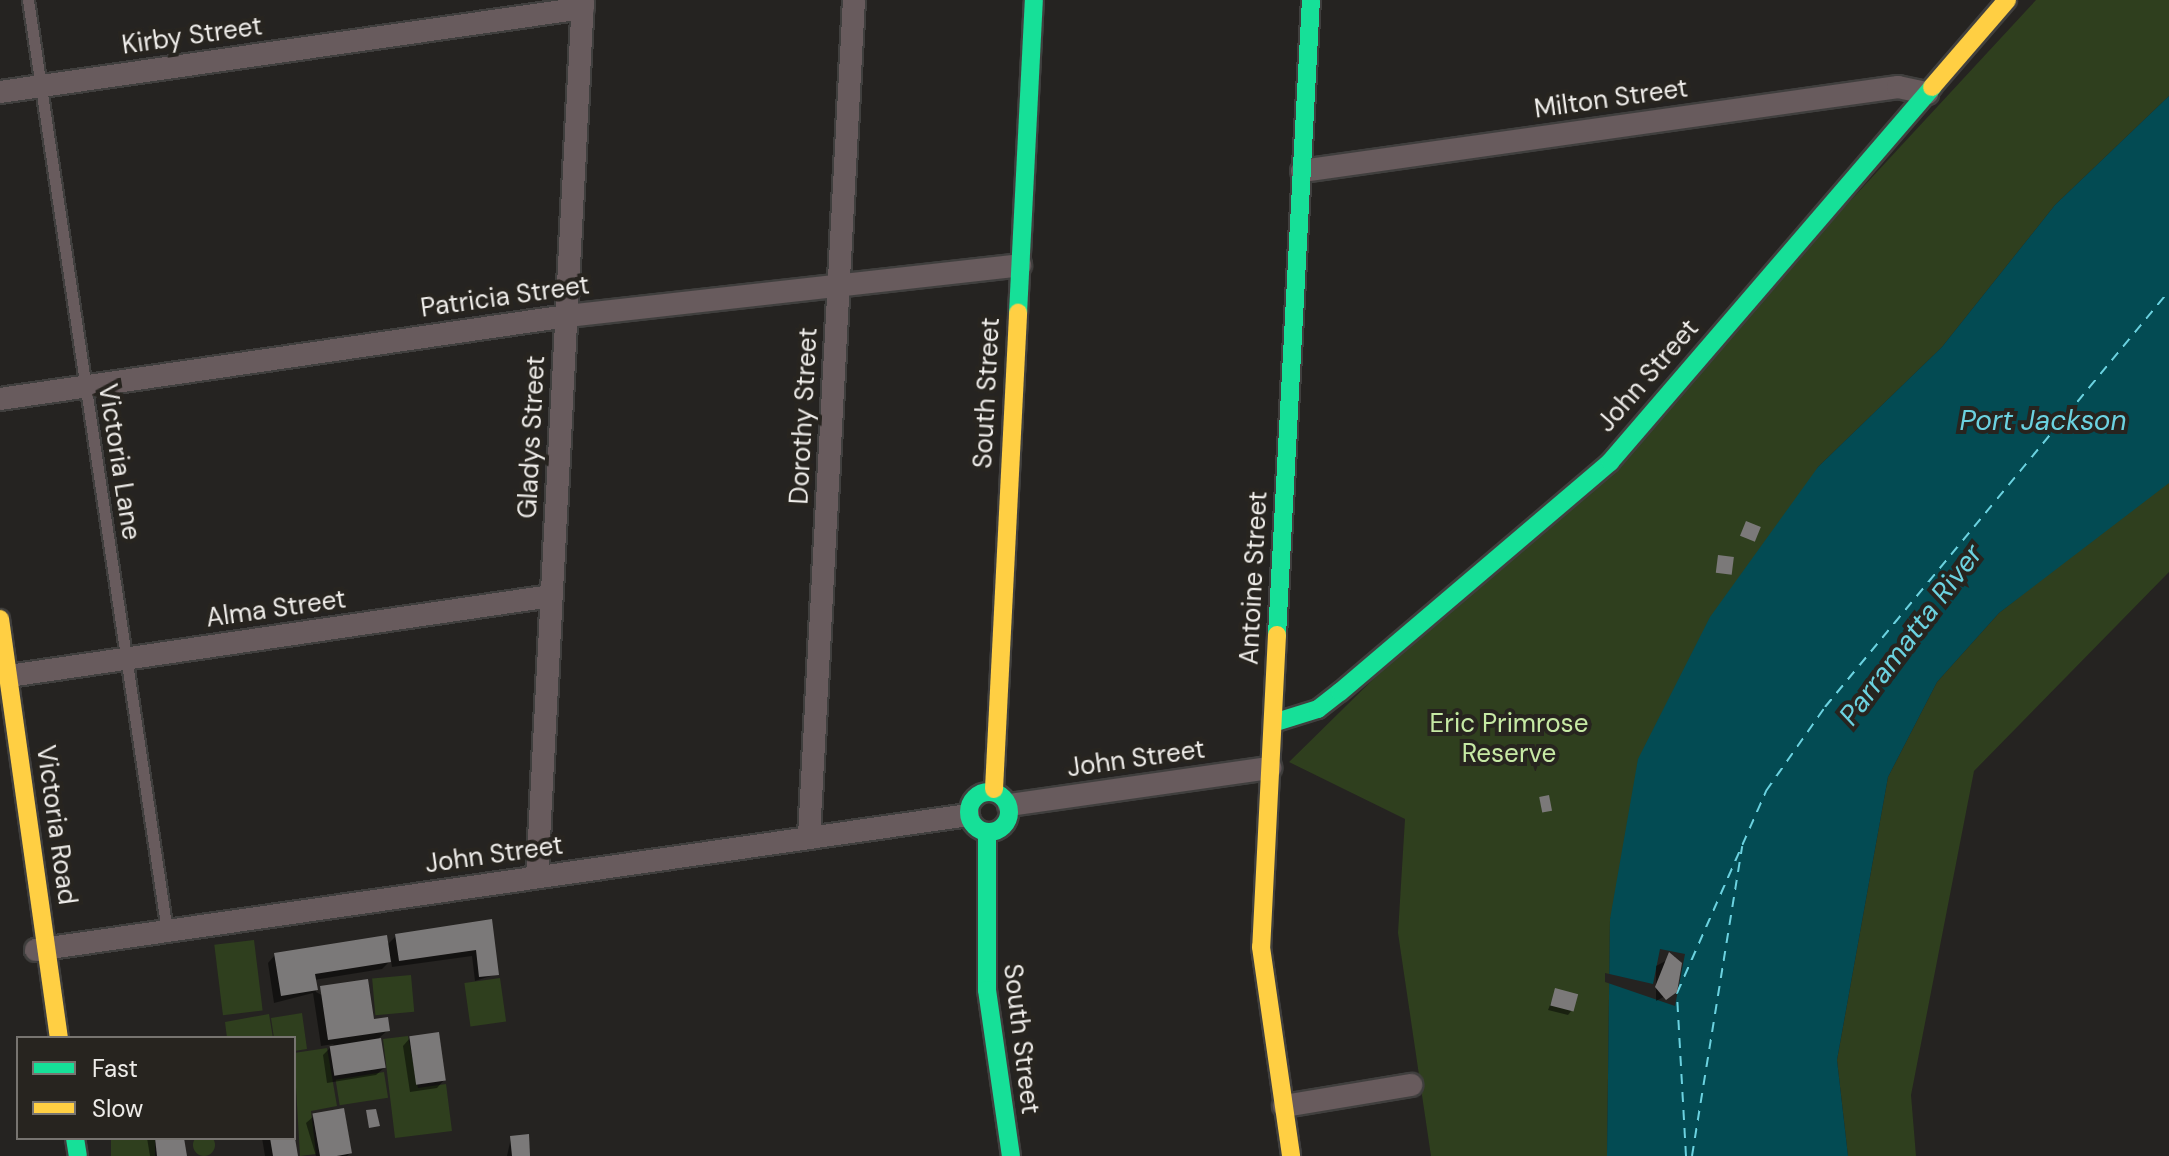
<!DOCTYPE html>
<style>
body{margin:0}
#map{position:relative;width:2169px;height:1156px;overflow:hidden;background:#252321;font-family:"DM Sans",sans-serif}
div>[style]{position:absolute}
.green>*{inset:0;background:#2f3f1e;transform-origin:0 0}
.round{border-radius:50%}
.water>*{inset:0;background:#034b53}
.pier>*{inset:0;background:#252321}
.shadow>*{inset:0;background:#0007}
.ferry>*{height:2px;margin-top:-1px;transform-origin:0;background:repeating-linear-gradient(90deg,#6bd2e0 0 10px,transparent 0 18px)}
.building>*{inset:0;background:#7b7979;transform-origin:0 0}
.roads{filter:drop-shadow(2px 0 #403f3e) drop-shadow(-2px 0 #403f3e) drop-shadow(0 2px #403f3e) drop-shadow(0 -2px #403f3e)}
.lane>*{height:11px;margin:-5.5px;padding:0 5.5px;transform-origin:5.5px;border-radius:5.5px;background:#685b5d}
.street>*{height:22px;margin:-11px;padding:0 11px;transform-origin:11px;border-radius:11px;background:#685b5d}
.fast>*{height:18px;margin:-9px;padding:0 9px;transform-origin:9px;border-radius:9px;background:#16e098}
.fast>.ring{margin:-9px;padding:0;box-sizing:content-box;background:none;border:18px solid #16e098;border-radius:50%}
.slow>*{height:18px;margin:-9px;padding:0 9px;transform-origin:9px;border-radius:9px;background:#ffcf43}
span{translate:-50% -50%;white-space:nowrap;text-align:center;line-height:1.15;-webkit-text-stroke:8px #27241f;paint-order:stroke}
.street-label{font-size:26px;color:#eeece9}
.park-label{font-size:26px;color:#c6e9a4}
.water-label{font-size:28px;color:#6bd2e0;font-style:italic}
.legend{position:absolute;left:16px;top:1036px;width:280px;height:104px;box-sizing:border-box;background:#27241f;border:2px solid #777470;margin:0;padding:10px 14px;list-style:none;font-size:24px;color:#eeece9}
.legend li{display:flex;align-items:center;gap:16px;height:40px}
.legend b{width:40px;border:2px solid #777470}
</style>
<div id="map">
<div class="green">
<div style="clip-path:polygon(2036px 0,2169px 0,2169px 96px,2055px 205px,1942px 347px,1818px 467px,1610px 919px,1607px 1156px,1431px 1156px,1398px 933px,1405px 819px,1289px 762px,1751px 308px)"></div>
<div style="clip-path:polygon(2169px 479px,2169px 572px,1974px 771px,1911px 1095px,1916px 1156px,1848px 1156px,1837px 1060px,1888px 777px,1937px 682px,1999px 613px)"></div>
<div style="left:254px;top:940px;width:71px;height:40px;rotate:83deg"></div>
<div style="left:411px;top:975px;width:37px;height:39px;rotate:85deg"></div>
<div style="left:500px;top:978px;width:44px;height:36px;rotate:82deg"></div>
<div style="clip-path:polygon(302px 1013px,307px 1049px,294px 1051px,294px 1038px,274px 1038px,271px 1018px)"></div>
<div style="clip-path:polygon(269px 1014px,273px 1038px,227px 1038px,225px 1022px)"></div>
<div style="clip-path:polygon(408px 1036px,418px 1088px,446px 1084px,452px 1131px,395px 1138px,383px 1039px)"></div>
<div style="clip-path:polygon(327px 1048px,337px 1106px,311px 1111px,316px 1154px,300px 1156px,294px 1053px)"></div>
<div style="left:384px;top:1072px;width:26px;height:49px;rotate:81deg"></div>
<div class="round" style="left:193px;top:1134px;width:22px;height:22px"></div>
<div style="left:111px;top:1138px;width:44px;height:18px"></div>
</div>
<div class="water">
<div style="clip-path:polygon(2169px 96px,2169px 483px,1999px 613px,1937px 682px,1888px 777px,1837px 1060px,1848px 1156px,1607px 1156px,1610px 919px,1638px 759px,1710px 617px,1818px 467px,1942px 347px,2055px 205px)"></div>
</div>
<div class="pier">
<div style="clip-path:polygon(1660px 949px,1685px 954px,1675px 1006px,1605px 982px,1605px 973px,1653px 984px)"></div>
</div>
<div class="shadow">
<div style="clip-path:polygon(396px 936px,491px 950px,497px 974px,475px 981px,472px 956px,392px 967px,391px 960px,382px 969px,314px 980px,316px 992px,388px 1030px,379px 1038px,384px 1068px,376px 1075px,327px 1083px,323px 1055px,334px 1044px,321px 1046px,313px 993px,274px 1003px,268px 963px,275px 955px,387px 945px)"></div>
<div style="clip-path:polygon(1675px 956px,1675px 991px,1656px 1001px,1656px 966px)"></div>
<div style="clip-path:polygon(1556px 990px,1572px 1010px,1568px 1015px,1548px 1010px)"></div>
<div style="clip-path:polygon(410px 1038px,444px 1080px,437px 1088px,410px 1092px,403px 1046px)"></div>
<div style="clip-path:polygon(314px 1116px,350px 1153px,347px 1156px,316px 1156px,306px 1123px)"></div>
<div style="clip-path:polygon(147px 1138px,182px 1138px,185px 1156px,150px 1156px)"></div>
<div style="clip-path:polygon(262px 1138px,293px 1138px,296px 1156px,265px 1156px)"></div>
<div style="clip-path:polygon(511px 1138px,528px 1156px,507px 1156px)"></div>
</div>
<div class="ferry">
<div style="left:1686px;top:1156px;width:163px;rotate:-93.2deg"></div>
<div style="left:1677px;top:993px;width:221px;rotate:-66.2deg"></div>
<div style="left:1766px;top:791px;width:103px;rotate:-54.9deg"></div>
<div style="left:1825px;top:707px;width:540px;rotate:-50.41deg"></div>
<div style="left:1692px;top:1156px;width:314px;rotate:-80.8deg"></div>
</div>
<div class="building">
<div style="left:1746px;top:521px;width:16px;height:16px;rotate:22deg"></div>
<div style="left:1718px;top:555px;width:16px;height:18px;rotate:7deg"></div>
<div style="left:1549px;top:795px;width:16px;height:10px;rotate:79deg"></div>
<div style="clip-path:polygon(492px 919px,499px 975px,479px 977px,476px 950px,399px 961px,395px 934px)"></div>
<div style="clip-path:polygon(387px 935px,391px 962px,315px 974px,318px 990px,281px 996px,274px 953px)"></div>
<div style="clip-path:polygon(1669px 952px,1682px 963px,1677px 992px,1666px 1000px,1655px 987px)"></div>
<div style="clip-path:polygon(368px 979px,374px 1019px,388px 1017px,390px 1031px,328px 1040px,320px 986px)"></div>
<div style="left:1555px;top:988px;width:24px;height:18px;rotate:15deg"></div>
<div style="left:439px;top:1032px;width:49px;height:30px;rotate:82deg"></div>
<div style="left:381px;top:1038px;width:30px;height:52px;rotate:81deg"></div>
<div style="left:344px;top:1108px;width:46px;height:32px;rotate:80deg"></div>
<div style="clip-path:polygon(376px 1109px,380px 1126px,369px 1128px,366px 1110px)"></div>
<div style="clip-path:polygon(529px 1134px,530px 1156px,512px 1156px,510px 1136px)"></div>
<div style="clip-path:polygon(155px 1138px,184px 1138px,187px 1156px,157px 1156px)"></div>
<div style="clip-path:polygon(270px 1138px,295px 1138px,298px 1156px,273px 1156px)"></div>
</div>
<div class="roads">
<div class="lane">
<div style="left:28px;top:0;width:941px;rotate:81.51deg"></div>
</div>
<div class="street">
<div style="left:0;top:92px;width:589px;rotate:-8.2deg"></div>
<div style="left:1302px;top:171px;width:602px;rotate:-8.02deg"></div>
<div style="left:1898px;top:87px;width:30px;rotate:12deg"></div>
<div style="left:0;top:399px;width:573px;rotate:-8.33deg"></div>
<div style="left:567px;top:316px;width:456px;rotate:-6.4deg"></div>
<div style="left:9px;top:676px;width:548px;rotate:-8.4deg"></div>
<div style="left:1009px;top:805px;width:264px;rotate:-8.1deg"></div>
<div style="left:809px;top:836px;width:837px;rotate:-86.92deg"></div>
<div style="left:537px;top:877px;width:878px;rotate:-87deg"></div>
<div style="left:36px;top:950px;width:942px;rotate:-8.24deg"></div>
<div style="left:1284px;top:1106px;width:129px;rotate:-9.4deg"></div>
</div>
<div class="fast">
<div style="left:1018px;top:313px;width:313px;rotate:-87.1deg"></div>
<div style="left:1277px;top:635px;width:636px;rotate:-86.94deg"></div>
<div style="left:1273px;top:723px;width:47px;rotate:-17.3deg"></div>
<div style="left:1318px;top:709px;width:28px;rotate:-38deg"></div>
<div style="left:1340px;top:692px;width:355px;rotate:-40.4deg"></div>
<div style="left:1610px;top:462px;width:494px;rotate:-49.3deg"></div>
<div class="ring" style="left:969px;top:792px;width:22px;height:22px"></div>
<div style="left:987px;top:833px;width:157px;rotate:90deg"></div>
<div style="left:987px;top:990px;width:168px;rotate:81.8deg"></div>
<div style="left:75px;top:1138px;width:18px;rotate:81deg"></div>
</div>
<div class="slow">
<div style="left:1932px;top:87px;width:115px;rotate:-49.2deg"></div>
<div style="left:0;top:619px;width:423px;rotate:82deg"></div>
<div style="left:1277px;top:635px;width:312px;rotate:92.9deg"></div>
<div style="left:1261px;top:947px;width:211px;rotate:81.8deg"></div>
<div style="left:994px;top:789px;width:477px;rotate:-87.1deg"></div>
</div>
</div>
<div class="street-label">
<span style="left:192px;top:36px;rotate:-8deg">Kirby Street</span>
<span style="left:1611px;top:99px;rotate:-8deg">Milton Street</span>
<span style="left:505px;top:297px;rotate:-8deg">Patricia Street</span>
<span style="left:1648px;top:376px;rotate:-49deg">John Street</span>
<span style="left:987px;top:393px;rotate:-87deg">South Street</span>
<span style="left:804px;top:416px;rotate:-87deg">Dorothy Street</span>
<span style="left:532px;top:437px;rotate:-87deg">Gladys Street</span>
<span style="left:119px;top:462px;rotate:81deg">Victoria Lane</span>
<span style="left:1254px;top:578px;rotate:-87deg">Antoine Street</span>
<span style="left:276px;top:609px;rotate:-8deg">Alma Street</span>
<span style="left:1136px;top:759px;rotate:-8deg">John Street</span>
<span style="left:56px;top:825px;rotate:82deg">Victoria Road</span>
<span style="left:494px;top:855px;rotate:-8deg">John Street</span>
<span style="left:1021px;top:1039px;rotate:83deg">South Street</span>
</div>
<div class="park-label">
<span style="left:1509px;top:739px">Eric Primrose<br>Reserve</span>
</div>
<div class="water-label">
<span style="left:2043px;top:421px">Port Jackson</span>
<span style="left:1911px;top:635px;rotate:-53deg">Parramatta River</span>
</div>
<ul class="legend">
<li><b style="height:10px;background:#16e098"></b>Fast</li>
<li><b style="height:10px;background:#ffcf43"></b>Slow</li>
</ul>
</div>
